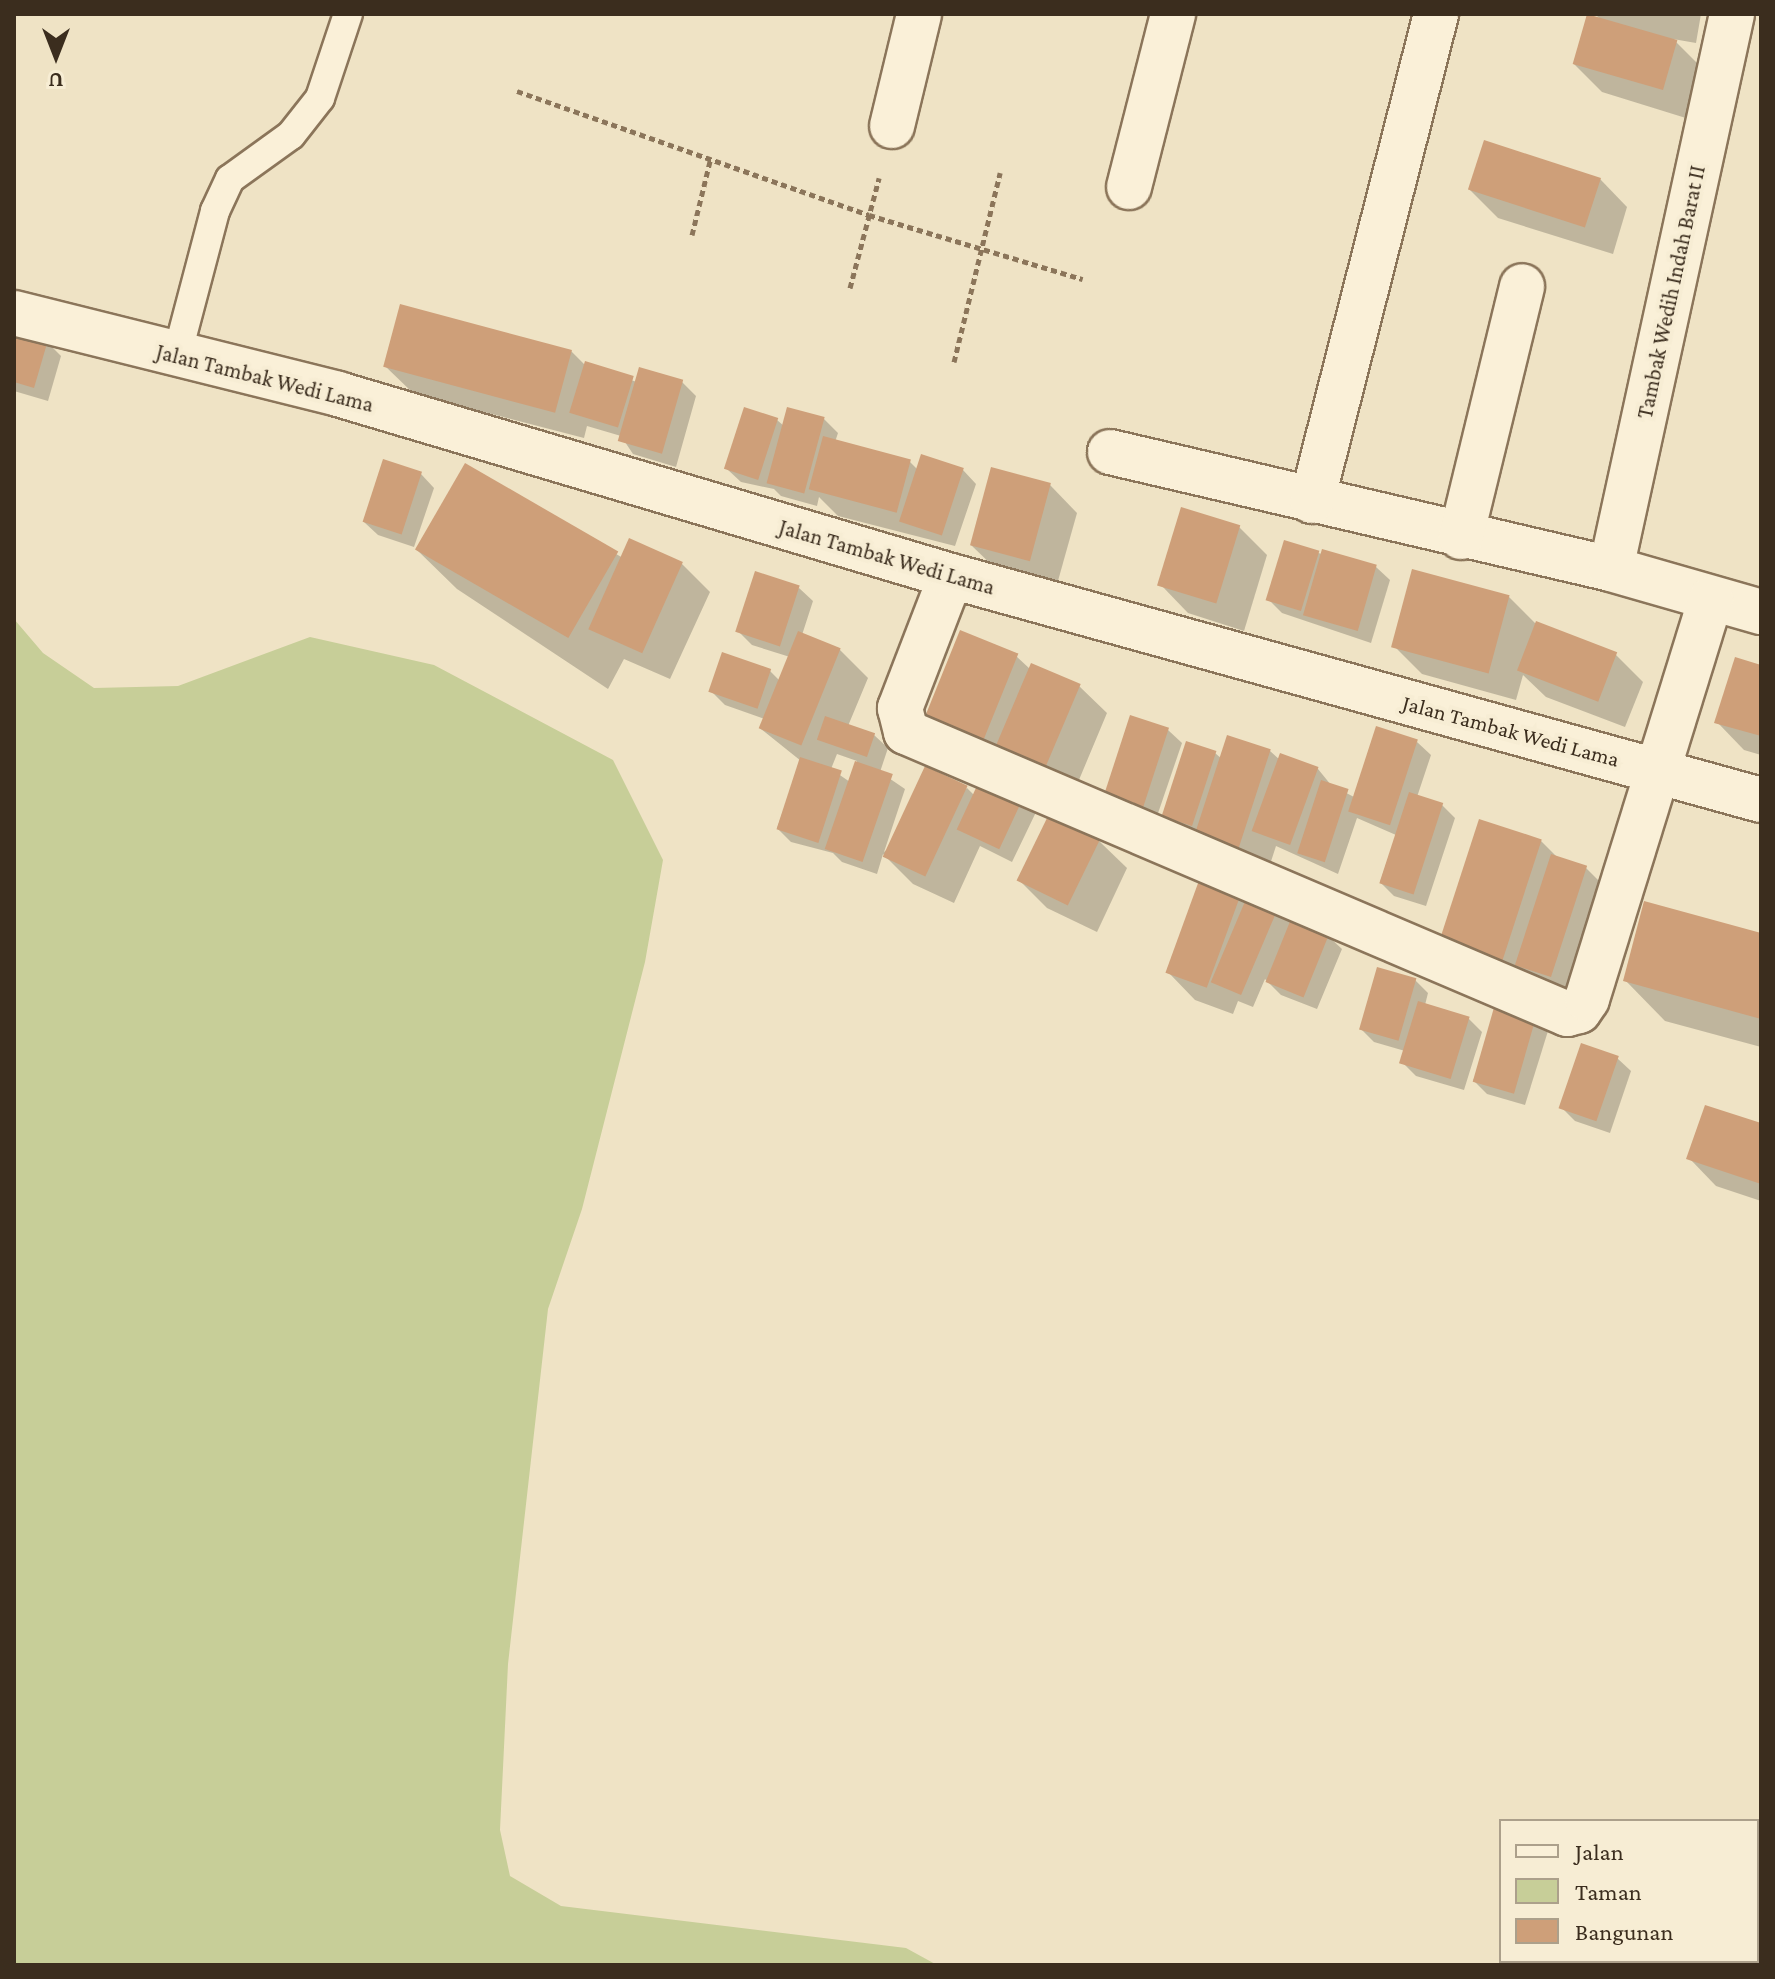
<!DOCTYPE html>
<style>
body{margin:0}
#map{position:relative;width:1775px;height:1979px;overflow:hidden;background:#efe3c5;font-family:"Crimson Pro",serif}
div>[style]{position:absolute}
.green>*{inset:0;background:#c7ce98}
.shadow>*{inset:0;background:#0003}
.building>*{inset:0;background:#ce9f79;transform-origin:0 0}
.path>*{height:5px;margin-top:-2.5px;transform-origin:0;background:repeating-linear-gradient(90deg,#8b755a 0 6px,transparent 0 10px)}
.roads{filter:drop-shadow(2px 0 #8b755a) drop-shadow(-2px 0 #8b755a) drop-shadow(0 2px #8b755a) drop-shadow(0 -2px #8b755a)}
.lane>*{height:28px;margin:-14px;padding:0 14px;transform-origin:14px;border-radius:14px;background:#faf0d8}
.street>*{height:44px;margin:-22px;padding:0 22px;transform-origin:22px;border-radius:22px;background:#faf0d8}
.secondary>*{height:44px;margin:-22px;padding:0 22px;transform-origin:22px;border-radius:22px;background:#faf0d8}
span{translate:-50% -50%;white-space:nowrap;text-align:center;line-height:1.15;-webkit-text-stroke:8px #f7edd4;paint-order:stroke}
.street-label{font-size:22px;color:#3b2d1e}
.frame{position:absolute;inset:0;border:16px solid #3b2d1e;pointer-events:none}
.legend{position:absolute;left:1499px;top:1819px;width:260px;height:144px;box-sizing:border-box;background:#f7edd4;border:2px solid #aca08b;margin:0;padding:10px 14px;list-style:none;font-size:24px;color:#3b2d1e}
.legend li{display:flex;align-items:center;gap:16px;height:40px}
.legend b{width:40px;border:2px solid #aca08b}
.north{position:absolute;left:16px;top:16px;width:80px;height:80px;-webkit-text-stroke:6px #f7edd4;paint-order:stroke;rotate:180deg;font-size:22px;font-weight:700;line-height:32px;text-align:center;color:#3b2d1e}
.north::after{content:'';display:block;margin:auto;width:28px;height:36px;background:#3b2d1e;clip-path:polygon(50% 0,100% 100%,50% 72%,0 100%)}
</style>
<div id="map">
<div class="green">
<div style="clip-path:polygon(14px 619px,43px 653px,94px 688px,178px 686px,310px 637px,434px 665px,613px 760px,663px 860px,645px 962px,582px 1209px,548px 1309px,508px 1664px,500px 1830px,510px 1876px,561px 1906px,906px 1948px,937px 1965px,14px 1965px)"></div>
</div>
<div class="shadow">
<div style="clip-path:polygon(1595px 14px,1701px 14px,1696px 43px,1673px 39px,1704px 70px,1689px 119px,1602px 92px,1574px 64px,1599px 18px)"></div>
<div style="clip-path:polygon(1600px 179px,1627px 207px,1613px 254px,1498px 218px,1470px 190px)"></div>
<div style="clip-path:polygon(14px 332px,47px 342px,61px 356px,48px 401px,14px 391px)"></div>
<div style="clip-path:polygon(571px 351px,586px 366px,637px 382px,682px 382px,696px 396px,676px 467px,633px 454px,621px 436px,587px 426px,584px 438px,414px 394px,386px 367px)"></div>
<div style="clip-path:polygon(824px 419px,838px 433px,835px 442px,910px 462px,918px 470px,963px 470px,976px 484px,955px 546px,838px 516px,819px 497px,817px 506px,781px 496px,774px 489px,741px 482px,727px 469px,777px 420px,784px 426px)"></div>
<div style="clip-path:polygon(465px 466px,623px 558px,682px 564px,710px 592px,670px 679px,624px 659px,608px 689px,457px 589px,416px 549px)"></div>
<div style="clip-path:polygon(421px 474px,434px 488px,414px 547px,378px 535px,364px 522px)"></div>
<div style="clip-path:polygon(1050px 485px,1077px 513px,1056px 588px,999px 572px,971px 545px)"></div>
<div style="clip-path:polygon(1239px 527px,1267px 555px,1244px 631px,1188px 613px,1161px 585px)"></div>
<div style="clip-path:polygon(1318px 553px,1376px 567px,1390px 580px,1371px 643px,1282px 613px,1268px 599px)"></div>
<div style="clip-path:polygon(evenodd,799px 588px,813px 601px,802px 635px,840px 650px,868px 678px,848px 726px,874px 735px,888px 748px,880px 772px,905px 789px,884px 852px,967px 788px,974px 795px,983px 778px,1037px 810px,1012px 862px,980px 846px,954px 903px,913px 884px,883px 854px,877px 874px,842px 862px,833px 853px,791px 842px,777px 828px,801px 761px,761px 729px,765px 719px,725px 705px,711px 691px,770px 671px,780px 681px,790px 657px,752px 645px,738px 631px,799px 588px,837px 754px,857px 761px,850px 782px,831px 769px,837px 754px)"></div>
<div style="clip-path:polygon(1509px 597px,1535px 623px,1615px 654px,1643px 682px,1625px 727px,1546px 697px,1523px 675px,1516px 700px,1422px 674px,1394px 646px)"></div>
<div style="clip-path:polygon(1016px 656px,1030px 669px,1079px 686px,1107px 713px,1071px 799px,953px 746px)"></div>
<div style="clip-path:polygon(1761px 667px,1761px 755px,1744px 750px,1717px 722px)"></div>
<div style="clip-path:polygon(1168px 730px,1182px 743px,1154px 825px,1117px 813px)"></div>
<div style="clip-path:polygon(1417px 742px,1431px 755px,1417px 797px,1442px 805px,1455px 818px,1426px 906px,1394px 896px,1380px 882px,1396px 835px,1357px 818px,1338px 874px,1276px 846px,1264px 883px,1163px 815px,1215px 753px,1222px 759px,1270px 751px,1280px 760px,1318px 769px,1331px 785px,1354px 797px)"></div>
<div style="clip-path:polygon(1050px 817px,1099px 841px,1127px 868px,1097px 932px,1047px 908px,1019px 880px)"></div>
<div style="clip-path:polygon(1541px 841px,1559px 859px,1586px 868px,1613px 895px,1578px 1003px,1440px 943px)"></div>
<div style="clip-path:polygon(1202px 877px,1328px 936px,1342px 949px,1317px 1009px,1281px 995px,1265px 979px,1253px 1007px,1238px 1001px,1233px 1014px,1195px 1000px,1168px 972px)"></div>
<div style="clip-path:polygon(1761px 935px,1761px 1047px,1665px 1021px,1625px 980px)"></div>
<div style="clip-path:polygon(1415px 980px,1428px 993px,1425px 1005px,1469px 1019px,1482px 1032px,1464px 1090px,1416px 1076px,1402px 1062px,1405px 1051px,1374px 1042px,1360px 1028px)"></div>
<div style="clip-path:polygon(1535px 1018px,1548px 1031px,1525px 1105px,1487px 1094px,1473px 1080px)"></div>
<div style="clip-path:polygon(1617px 1058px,1631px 1071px,1610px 1133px,1575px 1121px,1561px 1107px)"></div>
<div style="clip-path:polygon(1761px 1125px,1761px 1201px,1716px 1186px,1689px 1158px)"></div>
</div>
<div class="building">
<div style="left:1587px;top:14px;width:94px;height:52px;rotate:16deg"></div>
<div style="left:1484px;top:140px;width:123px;height:52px;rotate:18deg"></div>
<div style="left:400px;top:304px;width:178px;height:65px;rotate:15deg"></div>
<div style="clip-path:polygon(14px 330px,48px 340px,34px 388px,14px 382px)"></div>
<div style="left:585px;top:361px;width:51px;height:54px;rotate:17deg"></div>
<div style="left:639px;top:367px;width:46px;height:77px;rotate:16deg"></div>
<div style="left:744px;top:407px;width:36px;height:65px;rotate:18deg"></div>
<div style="left:787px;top:407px;width:39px;height:79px;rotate:15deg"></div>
<div style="left:823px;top:436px;width:91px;height:55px;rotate:15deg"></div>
<div style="left:921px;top:454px;width:45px;height:71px;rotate:18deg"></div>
<div style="left:383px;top:459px;width:41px;height:66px;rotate:18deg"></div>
<div style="left:465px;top:463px;width:177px;height:100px;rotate:30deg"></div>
<div style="left:991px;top:467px;width:62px;height:81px;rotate:15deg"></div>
<div style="left:1181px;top:507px;width:62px;height:82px;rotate:17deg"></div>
<div style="left:629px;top:538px;width:59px;height:100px;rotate:24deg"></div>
<div style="left:1284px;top:540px;width:37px;height:63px;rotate:17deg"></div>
<div style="left:1322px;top:549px;width:57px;height:69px;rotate:16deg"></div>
<div style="left:1412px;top:569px;width:101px;height:81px;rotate:15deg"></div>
<div style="left:755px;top:571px;width:47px;height:64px;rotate:18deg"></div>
<div style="left:1536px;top:621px;width:87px;height:53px;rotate:21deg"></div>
<div style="left:960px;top:630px;width:63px;height:96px;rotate:22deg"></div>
<div style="left:798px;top:631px;width:46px;height:105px;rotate:22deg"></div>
<div style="left:722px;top:652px;width:52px;height:42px;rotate:19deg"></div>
<div style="clip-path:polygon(1735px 657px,1761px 665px,1761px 736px,1714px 723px)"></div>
<div style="left:1031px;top:663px;width:54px;height:97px;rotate:23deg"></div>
<div style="left:1130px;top:715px;width:41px;height:90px;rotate:18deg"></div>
<div style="left:825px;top:716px;width:53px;height:25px;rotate:19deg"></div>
<div style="left:1376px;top:726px;width:44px;height:90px;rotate:18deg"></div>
<div style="left:1227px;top:735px;width:46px;height:113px;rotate:18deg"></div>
<div style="left:1186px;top:741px;width:32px;height:79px;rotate:18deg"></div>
<div style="left:1280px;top:753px;width:41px;height:83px;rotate:20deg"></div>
<div style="left:800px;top:757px;width:44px;height:76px;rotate:18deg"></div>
<div style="left:855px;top:761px;width:40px;height:93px;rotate:19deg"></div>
<div style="left:925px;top:766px;width:47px;height:100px;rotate:25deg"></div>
<div style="left:982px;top:775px;width:47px;height:60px;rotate:25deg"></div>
<div style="left:1321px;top:780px;width:29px;height:77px;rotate:18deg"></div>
<div style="left:1409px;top:792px;width:36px;height:96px;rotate:18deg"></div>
<div style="left:1049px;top:814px;width:57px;height:74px;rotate:26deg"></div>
<div style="left:1479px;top:819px;width:66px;height:132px;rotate:18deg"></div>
<div style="left:1551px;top:854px;width:38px;height:117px;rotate:18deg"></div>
<div style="left:1201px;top:875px;width:44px;height:104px;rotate:20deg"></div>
<div style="left:1249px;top:892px;width:33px;height:98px;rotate:23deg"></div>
<div style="clip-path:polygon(1644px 901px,1761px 933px,1761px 1019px,1623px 981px)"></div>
<div style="left:1291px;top:919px;width:41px;height:68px;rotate:22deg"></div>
<div style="left:1377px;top:967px;width:41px;height:65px;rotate:16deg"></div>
<div style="left:1418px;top:1001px;width:54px;height:65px;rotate:17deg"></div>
<div style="left:1495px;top:1004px;width:43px;height:81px;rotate:16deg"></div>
<div style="left:1581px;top:1043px;width:40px;height:69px;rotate:19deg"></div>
<div style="clip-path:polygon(1705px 1105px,1761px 1123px,1761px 1184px,1686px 1159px)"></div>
</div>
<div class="path">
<div style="left:517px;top:91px;width:373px;rotate:19.4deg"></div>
<div style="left:869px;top:215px;width:223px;rotate:16.7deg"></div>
<div style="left:692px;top:235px;width:80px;rotate:-76.3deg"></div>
<div style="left:850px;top:288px;width:114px;rotate:-75.2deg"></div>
<div style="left:954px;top:362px;width:195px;rotate:-76.3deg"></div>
</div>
<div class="roads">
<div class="lane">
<div style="left:177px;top:355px;width:149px;rotate:-75.2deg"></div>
<div style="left:215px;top:211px;width:35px;rotate:-65deg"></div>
<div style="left:230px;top:179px;width:75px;rotate:-35.8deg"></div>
<div style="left:291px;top:135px;width:47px;rotate:-51.9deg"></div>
<div style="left:320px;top:98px;width:89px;rotate:-71.6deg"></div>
</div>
<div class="street">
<div style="left:892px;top:126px;width:115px;rotate:-76.4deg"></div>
<div style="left:1129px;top:187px;width:179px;rotate:-75.7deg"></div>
<div style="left:1110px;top:452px;width:514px;rotate:13.14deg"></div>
<div style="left:1611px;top:569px;width:156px;rotate:16deg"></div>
<div style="left:1312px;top:501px;width:503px;rotate:-75.71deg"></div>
<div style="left:1461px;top:537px;width:258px;rotate:-76.3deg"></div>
<div style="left:1611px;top:569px;width:568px;rotate:-77.7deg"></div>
<div style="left:951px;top:576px;width:142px;rotate:111.1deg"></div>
<div style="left:900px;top:708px;width:25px;rotate:76deg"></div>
<div style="left:906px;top:732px;width:719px;rotate:23.1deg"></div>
<div style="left:1567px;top:1014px;width:12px;rotate:-14deg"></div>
<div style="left:1579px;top:1011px;width:14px;rotate:-56deg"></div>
<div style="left:1587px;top:999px;width:419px;rotate:-72.8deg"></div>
<div style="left:1756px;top:1965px;width:20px;rotate:-75deg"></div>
</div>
<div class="secondary">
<div style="left:14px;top:313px;width:334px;rotate:14deg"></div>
<div style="left:338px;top:394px;width:639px;rotate:16.54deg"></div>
<div style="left:951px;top:576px;width:840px;rotate:15.46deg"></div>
</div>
</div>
<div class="street-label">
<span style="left:1671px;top:292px;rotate:-78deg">Tambak Wedih Indah Barat II</span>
<span style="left:265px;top:378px;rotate:14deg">Jalan Tambak Wedi Lama</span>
<span style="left:887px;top:557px;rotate:16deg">Jalan Tambak Wedi Lama</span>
<span style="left:1511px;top:731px;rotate:15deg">Jalan Tambak Wedi Lama</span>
</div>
<div class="frame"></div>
<ul class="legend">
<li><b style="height:10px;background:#faf0d8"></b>Jalan</li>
<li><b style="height:22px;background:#c7ce98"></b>Taman</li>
<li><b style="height:22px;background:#ce9f79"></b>Bangunan</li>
</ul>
<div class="north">U</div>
</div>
